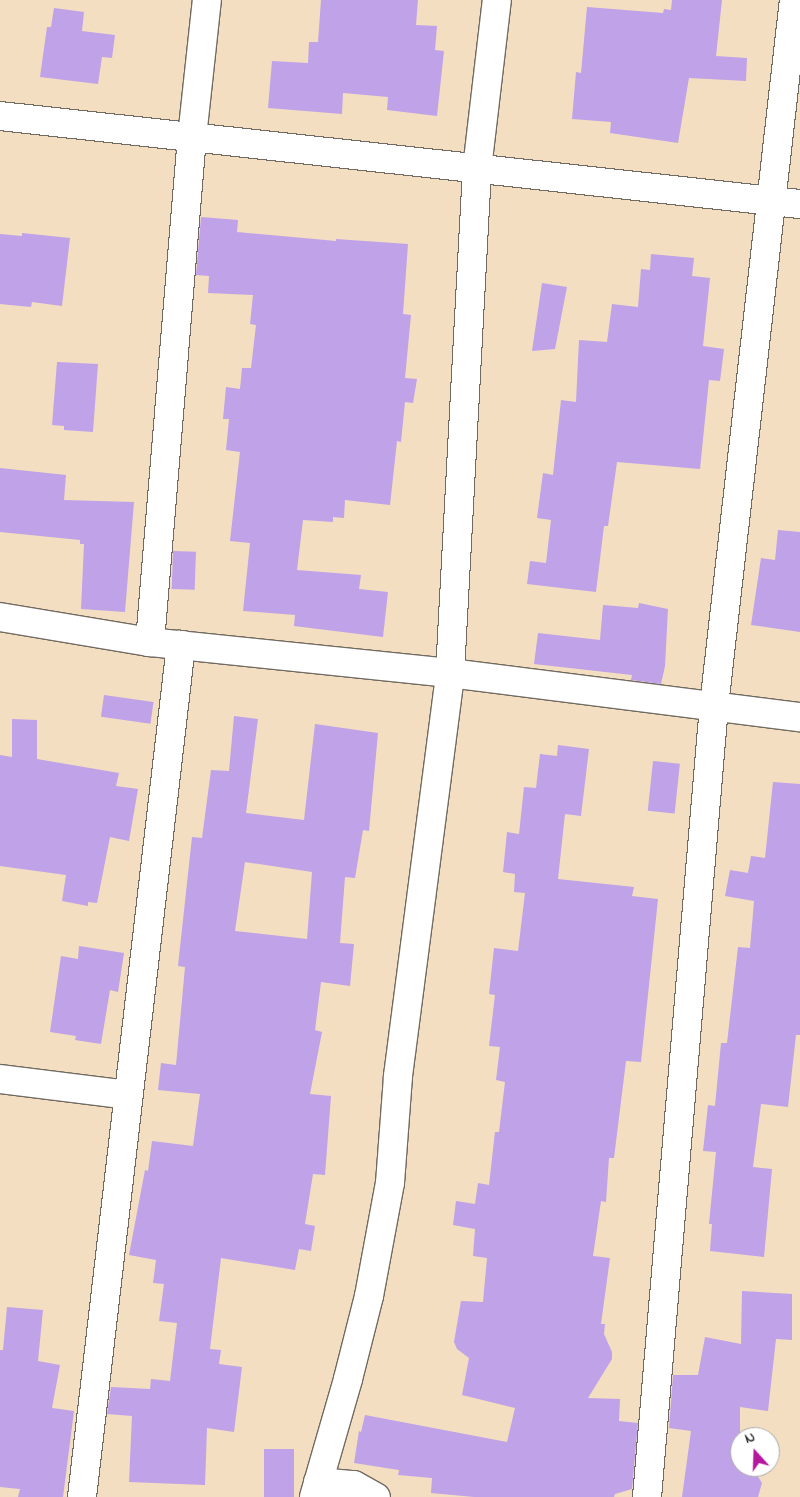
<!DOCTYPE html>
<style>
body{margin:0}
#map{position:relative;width:800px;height:1497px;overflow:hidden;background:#f3dec1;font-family:"Indie Flower",sans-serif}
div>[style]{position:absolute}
.building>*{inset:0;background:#bfa2e8;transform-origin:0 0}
.roads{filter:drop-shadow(1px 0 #716a60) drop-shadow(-1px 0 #716a60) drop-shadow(0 1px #716a60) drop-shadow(0 -1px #716a60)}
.street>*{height:28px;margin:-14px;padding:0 14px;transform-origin:14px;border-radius:14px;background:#fff}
span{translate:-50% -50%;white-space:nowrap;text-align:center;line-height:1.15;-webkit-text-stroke:4.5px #fff;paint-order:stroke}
.north{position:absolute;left:730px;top:1427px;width:50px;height:50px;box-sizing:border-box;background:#fff;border:1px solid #aaa;border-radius:50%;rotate:340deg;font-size:14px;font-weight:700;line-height:20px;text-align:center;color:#2b2b2b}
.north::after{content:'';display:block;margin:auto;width:18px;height:22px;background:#b5179e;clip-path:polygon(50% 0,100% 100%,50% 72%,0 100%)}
</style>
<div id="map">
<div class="building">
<div style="clip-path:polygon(321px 0,418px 0,416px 25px,437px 26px,435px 50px,444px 51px,437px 116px,387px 110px,388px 97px,343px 93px,342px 114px,268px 108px,272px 61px,308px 63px,309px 42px,318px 42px)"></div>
<div style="clip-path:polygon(672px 0,722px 0,716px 56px,747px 58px,746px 81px,689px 78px,678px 143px,610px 133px,611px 122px,572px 119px,576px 72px,581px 73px,587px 7px,663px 13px,664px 9px,671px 10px)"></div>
<div style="clip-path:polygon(54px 8px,84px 12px,82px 31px,115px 35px,112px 58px,102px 57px,98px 84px,40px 77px,47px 27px,51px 27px)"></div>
<div style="clip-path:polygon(201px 217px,238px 220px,237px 232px,336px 241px,336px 239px,408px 244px,403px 314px,411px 315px,405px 378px,417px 379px,413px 403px,405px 402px,401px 442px,397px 441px,390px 505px,345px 500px,344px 518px,333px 517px,333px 522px,303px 520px,297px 570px,361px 575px,359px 589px,388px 592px,383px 637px,294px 626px,295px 615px,243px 611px,250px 543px,230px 541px,240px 452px,226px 450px,229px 419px,223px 419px,226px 387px,240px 389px,242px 368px,251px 368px,256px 325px,250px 324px,253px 295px,208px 293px,209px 276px,196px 275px)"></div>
<div style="clip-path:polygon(22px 233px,70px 238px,62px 306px,32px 302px,31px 307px,0 304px,0 234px,22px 236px)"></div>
<div style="clip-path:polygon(651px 254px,694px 258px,692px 276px,710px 278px,703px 346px,724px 349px,720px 381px,709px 380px,700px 469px,617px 462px,608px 526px,604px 526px,596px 592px,527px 584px,530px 561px,546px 563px,551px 520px,537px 518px,543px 473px,553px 475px,561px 400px,576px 402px,579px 340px,607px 342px,612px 304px,638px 307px,641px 269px,650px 270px)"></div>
<div style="clip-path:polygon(542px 283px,567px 287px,555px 349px,532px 351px)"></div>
<div style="clip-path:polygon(57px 362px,98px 364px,93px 432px,64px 430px,64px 426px,52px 425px)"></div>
<div style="clip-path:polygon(0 468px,66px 475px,64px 500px,134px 502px,125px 612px,81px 609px,84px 544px,80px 544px,80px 540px,0 532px)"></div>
<div style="clip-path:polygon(778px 530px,800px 532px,800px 632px,751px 625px,761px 558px,775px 560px)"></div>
<div style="left:173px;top:551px;width:23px;height:38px;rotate:2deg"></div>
<div style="clip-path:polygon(639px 603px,668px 609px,665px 666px,661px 684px,631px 680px,632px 675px,534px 664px,538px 633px,600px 640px,603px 605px,638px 608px)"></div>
<div style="left:104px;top:695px;width:50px;height:22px;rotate:8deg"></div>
<div style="clip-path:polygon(evenodd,234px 716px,258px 719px,246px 813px,304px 820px,315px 724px,378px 733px,369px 831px,363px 830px,355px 878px,345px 877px,340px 943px,354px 944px,350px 986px,321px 982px,315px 1030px,322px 1032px,310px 1094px,331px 1096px,325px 1175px,313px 1174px,305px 1224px,315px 1226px,311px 1251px,299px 1249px,295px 1270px,221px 1258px,210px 1349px,221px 1350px,219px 1364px,242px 1367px,234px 1432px,207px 1428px,205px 1485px,129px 1482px,132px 1416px,107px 1414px,111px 1387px,150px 1389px,151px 1379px,170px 1381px,177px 1323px,159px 1321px,164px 1284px,153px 1283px,156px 1260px,129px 1255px,145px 1170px,148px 1171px,152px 1141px,193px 1146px,200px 1094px,158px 1090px,161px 1063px,176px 1065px,185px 967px,178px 966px,192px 837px,202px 838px,211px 770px,229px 771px,234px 716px,245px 862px,312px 872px,307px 939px,235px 931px,245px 862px)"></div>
<div style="clip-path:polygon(12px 719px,37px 720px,37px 759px,119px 773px,116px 786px,138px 789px,129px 841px,110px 837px,97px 903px,88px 902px,88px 906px,62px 901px,66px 875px,0 866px,0 755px,12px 757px)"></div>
<div style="clip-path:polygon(558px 745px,589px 749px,581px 816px,565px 814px,558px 879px,634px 887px,632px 896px,658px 899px,641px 1062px,626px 1061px,614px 1158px,609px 1158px,606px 1202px,601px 1201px,593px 1256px,610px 1258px,601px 1324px,605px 1324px,604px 1334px,612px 1352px,612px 1359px,588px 1398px,620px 1399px,619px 1421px,638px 1423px,632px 1489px,615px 1494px,614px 1497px,474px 1497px,431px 1493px,432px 1478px,398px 1475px,399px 1470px,354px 1463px,359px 1431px,361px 1432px,365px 1415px,507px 1442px,515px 1408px,462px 1395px,469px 1358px,457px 1349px,454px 1342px,461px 1301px,483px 1302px,487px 1258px,473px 1256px,475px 1229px,453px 1225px,456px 1201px,475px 1204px,478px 1183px,489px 1185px,495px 1132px,499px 1132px,505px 1082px,496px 1080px,500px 1047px,489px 1046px,495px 995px,489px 994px,494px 948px,518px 951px,525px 893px,514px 892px,515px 874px,503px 872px,507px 832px,519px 834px,524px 787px,536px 788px,540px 754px,557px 756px)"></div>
<div style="left:653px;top:761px;width:27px;height:50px;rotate:6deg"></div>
<div style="clip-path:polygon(773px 782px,800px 784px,800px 1035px,796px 1035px,788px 1107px,761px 1104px,753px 1167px,772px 1169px,764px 1257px,710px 1251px,712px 1224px,709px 1224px,716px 1152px,703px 1151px,708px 1105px,715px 1106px,721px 1043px,727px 1043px,738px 947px,750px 948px,754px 901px,725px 896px,730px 870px,748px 873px,751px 856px,765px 858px)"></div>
<div style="clip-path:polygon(79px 946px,124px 953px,118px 992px,110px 990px,101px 1044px,75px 1040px,76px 1036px,50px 1032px,61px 956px,78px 959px)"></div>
<div style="clip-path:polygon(742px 1291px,792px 1294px,792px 1340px,776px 1339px,768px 1411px,740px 1407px,740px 1467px,752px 1467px,762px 1483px,758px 1497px,682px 1497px,691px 1431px,669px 1428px,673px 1375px,698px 1375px,705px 1337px,741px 1344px)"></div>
<div style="clip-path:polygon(7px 1307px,43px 1310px,38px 1361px,60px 1365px,52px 1408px,74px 1411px,63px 1497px,18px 1497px,20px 1489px,0 1487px,0 1350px,3px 1350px)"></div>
<div style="left:264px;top:1449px;width:30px;height:48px"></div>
</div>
<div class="roads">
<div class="street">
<div style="left:0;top:116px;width:805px;rotate:6.28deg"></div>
<div style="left:0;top:617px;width:152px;rotate:9.5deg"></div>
<div style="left:150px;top:642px;width:302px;rotate:5.9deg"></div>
<div style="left:450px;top:673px;width:353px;rotate:7.2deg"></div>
<div style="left:150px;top:642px;width:507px;rotate:-85.25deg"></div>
<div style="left:192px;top:137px;width:138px;rotate:-83.8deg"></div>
<div style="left:0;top:1079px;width:129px;rotate:7.1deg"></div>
<div style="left:318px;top:1482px;width:36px;rotate:5deg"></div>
<div style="left:354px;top:1485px;width:25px;rotate:29deg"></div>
<div style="left:82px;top:1497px;width:858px;rotate:-83.37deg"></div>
<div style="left:314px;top:1497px;width:123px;rotate:-73.9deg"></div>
<div style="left:348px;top:1379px;width:86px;rotate:-75.8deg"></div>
<div style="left:369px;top:1296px;width:115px;rotate:-79.5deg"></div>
<div style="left:390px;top:1183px;width:107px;rotate:-85.7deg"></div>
<div style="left:398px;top:1076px;width:406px;rotate:-82.6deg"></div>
<div style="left:450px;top:673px;width:505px;rotate:-86.93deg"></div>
<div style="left:477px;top:169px;width:170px;rotate:-83.3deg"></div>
<div style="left:647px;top:1497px;width:794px;rotate:-85.16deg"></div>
<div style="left:714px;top:706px;width:711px;rotate:-83.54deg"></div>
</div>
</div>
<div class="north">N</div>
</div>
